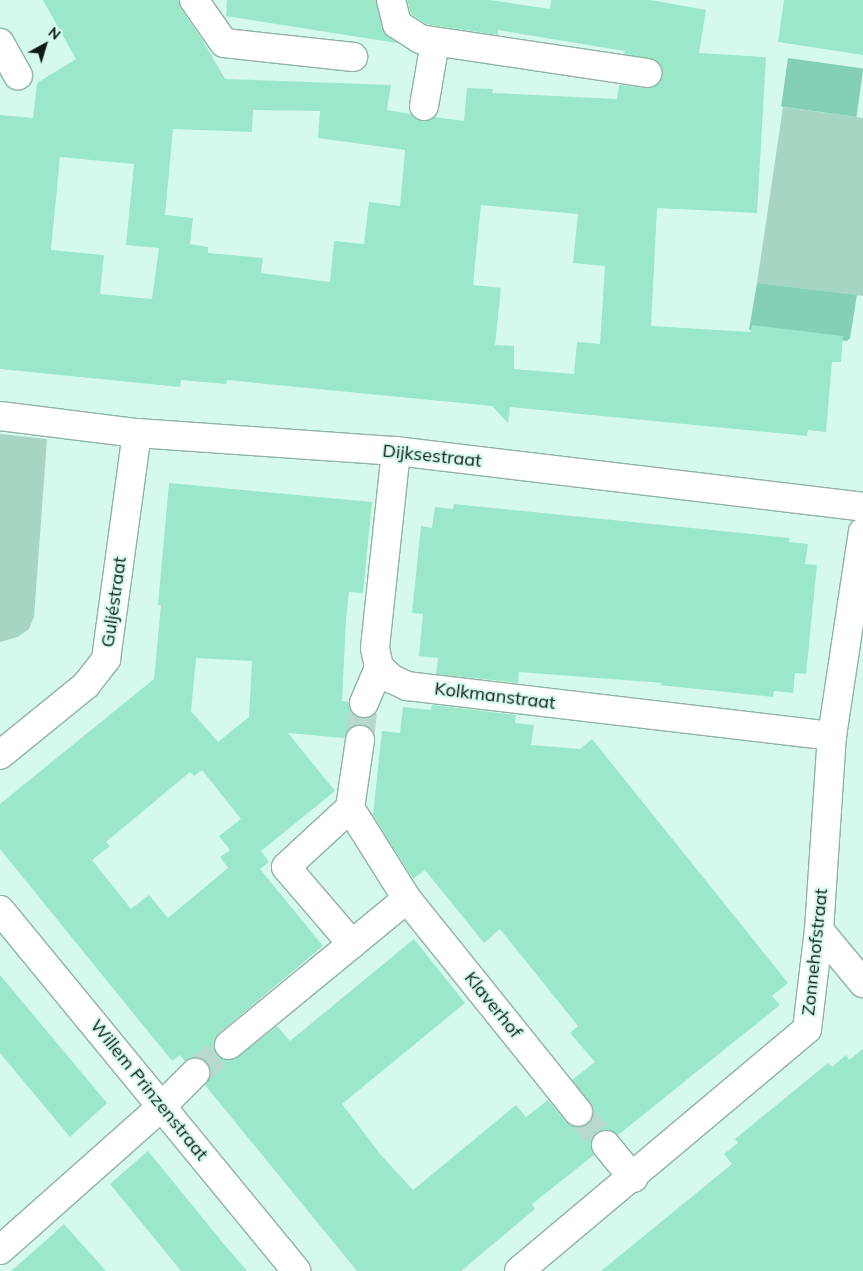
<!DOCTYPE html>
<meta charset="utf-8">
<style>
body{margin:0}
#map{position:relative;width:863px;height:1271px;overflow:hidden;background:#d5faeb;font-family:Mulish,sans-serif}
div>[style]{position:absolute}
.green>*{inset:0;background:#a6d5c2}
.forest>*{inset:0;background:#84d0b4;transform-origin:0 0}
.building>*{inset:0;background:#9ae7ca}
.minor-tunnel>*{height:28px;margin-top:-14px;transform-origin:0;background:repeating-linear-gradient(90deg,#b7d9cb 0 28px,transparent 0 42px)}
.roads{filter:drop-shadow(1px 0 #8fb3a4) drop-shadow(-1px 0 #8fb3a4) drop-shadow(0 1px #8fb3a4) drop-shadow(0 -1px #8fb3a4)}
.minor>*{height:28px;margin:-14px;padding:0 14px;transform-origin:14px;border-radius:14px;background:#fff}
span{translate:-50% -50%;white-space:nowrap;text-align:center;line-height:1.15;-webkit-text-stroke:4px #d5faeb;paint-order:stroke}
.street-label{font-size:18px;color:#0e1c17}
.north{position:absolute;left:20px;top:20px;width:50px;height:50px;-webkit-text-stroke:4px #d5faeb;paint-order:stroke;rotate:39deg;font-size:14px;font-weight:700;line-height:20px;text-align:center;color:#0e1c17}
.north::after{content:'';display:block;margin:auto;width:18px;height:22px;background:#0e1c17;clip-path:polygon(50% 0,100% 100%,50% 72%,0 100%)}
</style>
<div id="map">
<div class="green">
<div style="clip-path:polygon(783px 107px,863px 118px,863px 296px,757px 283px)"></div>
<div style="clip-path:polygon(0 434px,47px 439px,34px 617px,29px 629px,18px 637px,0 642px)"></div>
</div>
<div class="forest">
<div style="left:788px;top:58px;width:76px;height:49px;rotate:8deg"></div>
<div style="clip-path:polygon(757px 283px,857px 295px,850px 338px,847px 341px,749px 330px)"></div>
</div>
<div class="building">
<div style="clip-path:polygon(evenodd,43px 0,179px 0,181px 9px,203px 41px,225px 79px,391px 85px,387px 110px,411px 114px,422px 121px,435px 117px,464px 121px,467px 88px,493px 89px,492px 93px,617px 99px,619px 85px,645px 88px,653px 87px,659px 82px,662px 75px,662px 68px,656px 61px,624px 54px,625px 51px,498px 30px,498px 35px,426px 24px,411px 14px,407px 0,489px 0,550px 9px,551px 0,650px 0,706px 10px,699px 53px,766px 57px,757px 213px,657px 208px,651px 326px,751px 332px,752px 325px,843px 336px,841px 362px,832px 362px,826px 432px,808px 430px,807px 436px,510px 407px,508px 423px,492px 406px,227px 380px,226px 384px,181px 380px,180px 387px,0 369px,0 115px,33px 118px,37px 83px,76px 59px,43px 0,253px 110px,320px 111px,318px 138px,405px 150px,400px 206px,369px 202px,364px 244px,334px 241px,330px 282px,261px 273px,263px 258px,208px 253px,208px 247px,190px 244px,193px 218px,165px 215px,173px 129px,252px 132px,253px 110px,43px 0,60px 157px,134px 164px,126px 245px,159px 248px,152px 299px,100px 294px,104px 255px,51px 250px,60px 157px,43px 0,481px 205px,578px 214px,573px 263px,605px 266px,600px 344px,577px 342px,574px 374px,514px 369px,514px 346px,495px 345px,501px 288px,473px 285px,481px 205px)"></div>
<div style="clip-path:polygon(227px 0,376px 0,382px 28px,397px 43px,226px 16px)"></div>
<div style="clip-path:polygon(784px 0,863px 0,863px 55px,778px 42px)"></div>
<div style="clip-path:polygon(evenodd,169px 483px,372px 502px,363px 593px,349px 592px,346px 619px,342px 701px,349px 702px,353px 713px,351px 727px,344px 738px,288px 733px,335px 791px,261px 851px,269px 862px,260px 869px,323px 946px,219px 1033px,215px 1039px,214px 1047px,217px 1055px,224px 1060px,231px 1060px,238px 1057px,277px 1026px,290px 1041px,414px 939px,465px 1003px,342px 1104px,381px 1155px,413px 1190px,516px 1105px,526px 1117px,548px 1100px,566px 1122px,573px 1127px,580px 1127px,587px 1124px,592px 1118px,593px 1110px,590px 1103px,572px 1080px,595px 1062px,570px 1033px,578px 1026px,500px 929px,484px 943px,425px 870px,413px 879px,373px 815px,382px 731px,400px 733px,403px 707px,431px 710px,432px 705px,516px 715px,515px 723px,534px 725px,531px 745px,580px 749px,592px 739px,788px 983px,772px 996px,780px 1005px,618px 1135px,612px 1131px,604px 1130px,596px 1133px,592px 1139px,591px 1147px,594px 1155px,532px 1204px,535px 1209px,461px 1271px,357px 1271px,205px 1085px,210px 1077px,210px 1069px,206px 1062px,199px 1058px,185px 1061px,180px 1055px,172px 1061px,0 849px,0 804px,154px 679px,161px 605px,158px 605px,169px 483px,196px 658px,252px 661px,249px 717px,218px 742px,191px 711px,196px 658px,169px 483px,202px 770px,241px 819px,219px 836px,230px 850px,220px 857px,228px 868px,168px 918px,149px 895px,131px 909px,92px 860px,110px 846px,106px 842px,190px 772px,194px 776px,202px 770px)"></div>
<div style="clip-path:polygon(454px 504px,790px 538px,789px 542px,808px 544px,805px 564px,817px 565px,806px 674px,795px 673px,793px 693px,774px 691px,773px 697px,659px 685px,663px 683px,519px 672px,518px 683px,436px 674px,438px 658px,419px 656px,423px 614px,412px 613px,421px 526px,432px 528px,435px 507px,453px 509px)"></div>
<div style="clip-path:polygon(0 975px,107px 1103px,70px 1137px,0 1053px)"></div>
<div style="clip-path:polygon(863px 1049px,863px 1271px,601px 1271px,732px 1164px,724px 1154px,738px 1143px,735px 1139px,828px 1063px,832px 1067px,846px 1055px,849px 1060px)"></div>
<div style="clip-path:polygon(148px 1151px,223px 1243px,247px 1271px,181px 1271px,110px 1184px)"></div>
<div style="clip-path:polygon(64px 1224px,106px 1271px,11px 1271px,42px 1244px)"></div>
</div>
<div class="minor-tunnel">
<div style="left:360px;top:740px;width:37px;rotate:-84deg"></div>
<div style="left:195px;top:1073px;width:44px;rotate:-39.5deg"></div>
<div style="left:578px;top:1112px;width:43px;rotate:49.7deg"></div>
</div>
<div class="roads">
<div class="minor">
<div style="left:194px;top:0;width:52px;rotate:55.1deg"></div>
<div style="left:224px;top:43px;width:130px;rotate:6.2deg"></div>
<div style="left:391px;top:0;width:25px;rotate:76deg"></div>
<div style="left:397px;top:24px;width:27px;rotate:33deg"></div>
<div style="left:420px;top:39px;width:230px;rotate:8.5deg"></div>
<div style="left:0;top:43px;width:37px;rotate:61deg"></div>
<div style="left:424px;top:106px;width:65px;rotate:-80.2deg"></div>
<div style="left:0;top:416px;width:138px;rotate:7.1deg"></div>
<div style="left:137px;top:433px;width:260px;rotate:4deg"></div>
<div style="left:396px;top:451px;width:470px;rotate:6.8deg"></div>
<div style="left:396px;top:451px;width:198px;rotate:96.1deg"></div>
<div style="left:375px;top:648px;width:19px;rotate:78deg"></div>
<div style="left:379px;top:667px;width:18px;rotate:43deg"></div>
<div style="left:392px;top:679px;width:17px;rotate:25deg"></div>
<div style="left:407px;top:686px;width:428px;rotate:6.7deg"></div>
<div style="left:364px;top:703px;width:39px;rotate:-67deg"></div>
<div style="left:0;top:755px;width:111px;rotate:-39.1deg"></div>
<div style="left:86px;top:685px;width:33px;rotate:-52deg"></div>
<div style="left:106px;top:659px;width:228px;rotate:-82.2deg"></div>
<div style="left:350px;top:808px;width:107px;rotate:57.9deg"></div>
<div style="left:0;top:910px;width:467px;rotate:50.6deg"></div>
<div style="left:819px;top:930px;width:69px;rotate:50.3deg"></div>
<div style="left:352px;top:944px;width:101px;rotate:-130.6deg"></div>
<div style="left:286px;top:867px;width:87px;rotate:-42.7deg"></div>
<div style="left:350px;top:808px;width:69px;rotate:-81.6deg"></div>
<div style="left:229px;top:1045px;width:230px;rotate:-39.4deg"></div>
<div style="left:407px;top:899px;width:273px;rotate:51.2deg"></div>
<div style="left:606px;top:1145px;width:43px;rotate:50.7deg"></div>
<div style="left:0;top:1250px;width:217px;rotate:-41.6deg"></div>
<div style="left:162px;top:1106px;width:47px;rotate:-45deg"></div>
<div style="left:519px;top:1271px;width:376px;rotate:-40deg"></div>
<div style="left:807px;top:1029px;width:100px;rotate:-83.1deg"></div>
<div style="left:819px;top:930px;width:194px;rotate:-86.2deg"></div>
<div style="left:832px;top:736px;width:206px;rotate:-81.4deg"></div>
</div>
</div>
<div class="street-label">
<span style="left:432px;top:456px;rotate:6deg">Dijksestraat</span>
<span style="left:114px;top:602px;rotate:-82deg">Guljéstraat</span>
<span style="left:495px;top:696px;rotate:7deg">Kolkmanstraat</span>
<span style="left:815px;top:952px;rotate:-84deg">Zonnehofstraat</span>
<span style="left:493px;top:1005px;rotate:51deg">Klaverhof</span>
<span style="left:149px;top:1090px;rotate:51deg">Willem Prinzenstraat</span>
</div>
<div class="north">N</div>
</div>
